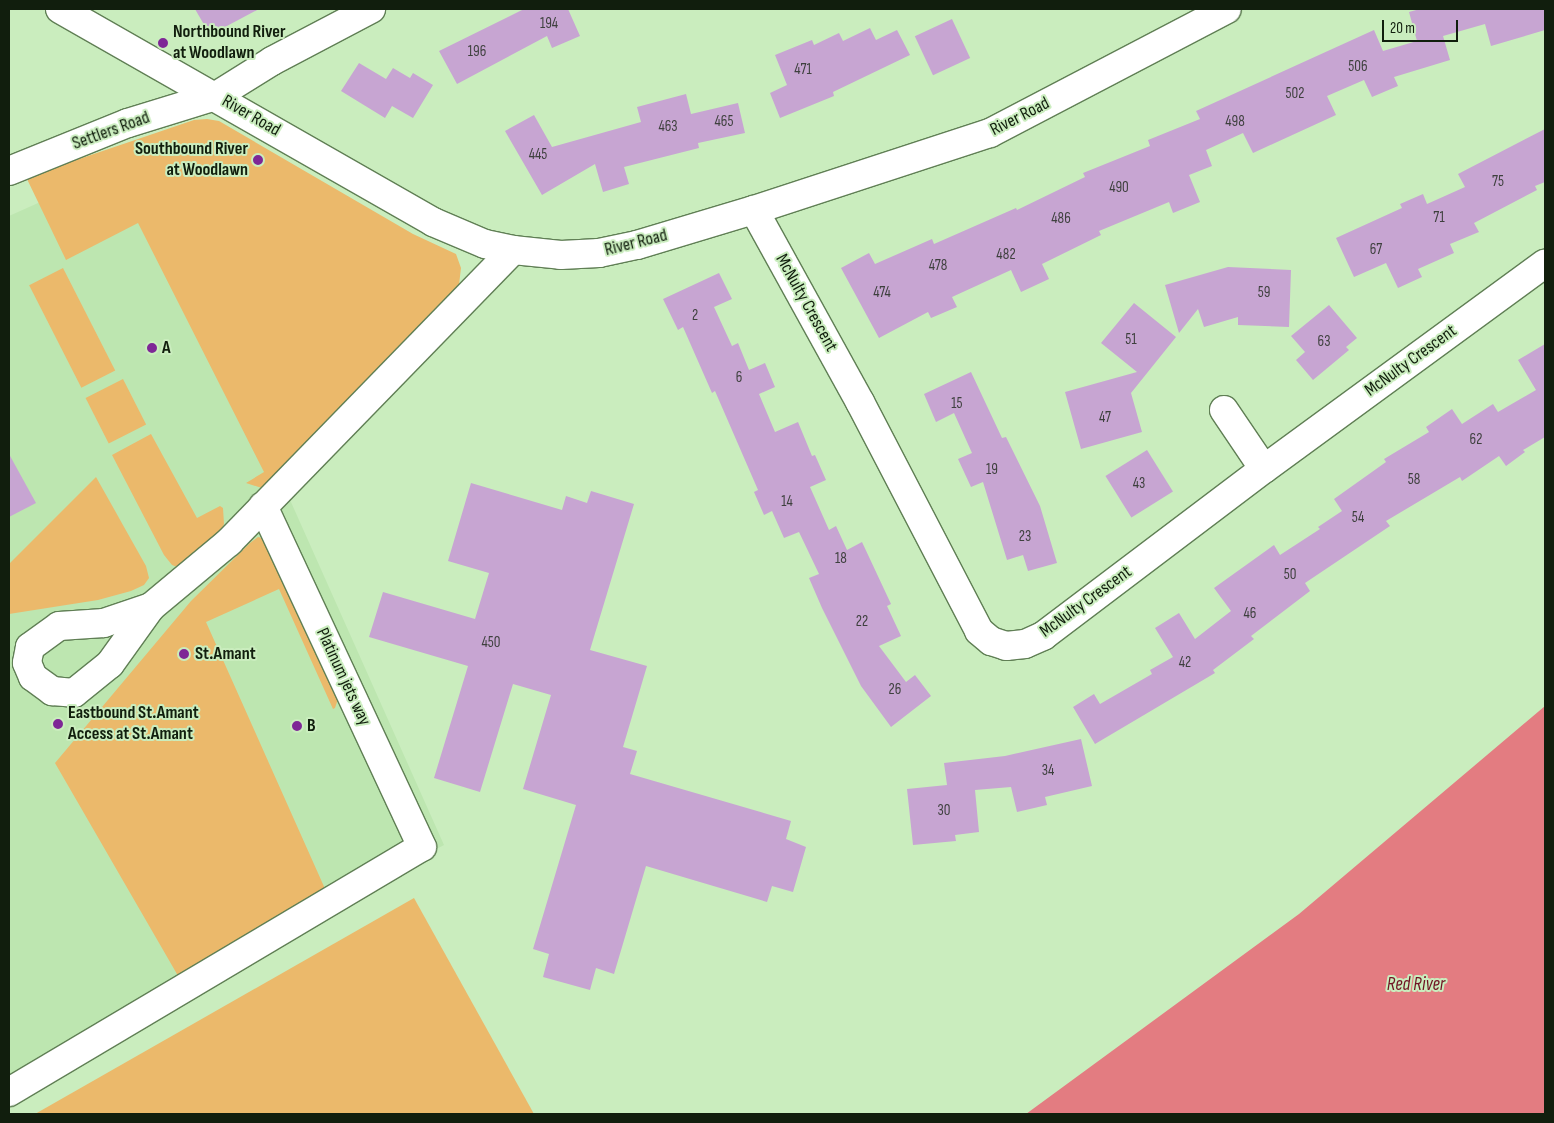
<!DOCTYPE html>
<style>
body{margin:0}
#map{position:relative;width:1554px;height:1123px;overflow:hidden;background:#caedbe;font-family:"Sofia Sans Condensed",sans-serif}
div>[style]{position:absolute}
.built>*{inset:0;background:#bde6b0}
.green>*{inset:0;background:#ebb96b;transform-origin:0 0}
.water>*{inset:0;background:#e37c81}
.building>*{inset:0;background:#c7a5d2;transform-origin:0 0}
.roads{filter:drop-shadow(1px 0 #607f55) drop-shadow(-1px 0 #607f55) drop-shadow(0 1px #607f55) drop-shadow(0 -1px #607f55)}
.minor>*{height:28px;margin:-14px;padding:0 14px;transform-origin:14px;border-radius:14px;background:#fff}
.dots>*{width:14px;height:14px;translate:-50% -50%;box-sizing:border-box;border:2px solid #caedbe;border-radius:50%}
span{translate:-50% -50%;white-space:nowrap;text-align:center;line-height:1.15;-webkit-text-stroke:4px #caedbe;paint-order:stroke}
.number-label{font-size:15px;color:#3e403e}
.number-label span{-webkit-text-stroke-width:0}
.poi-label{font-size:18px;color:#111e0d;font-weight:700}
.left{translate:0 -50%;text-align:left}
.right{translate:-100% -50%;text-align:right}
.street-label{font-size:18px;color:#111e0d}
.water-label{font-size:19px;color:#701323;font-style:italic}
.frame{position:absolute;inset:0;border:10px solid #111e0d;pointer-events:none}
.scale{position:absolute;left:1382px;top:20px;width:76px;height:22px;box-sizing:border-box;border:2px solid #111e0d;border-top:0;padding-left:6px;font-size:15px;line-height:18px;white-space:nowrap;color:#111e0d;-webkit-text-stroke:4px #caedbe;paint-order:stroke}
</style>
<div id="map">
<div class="built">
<div style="clip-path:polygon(188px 136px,274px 464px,444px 845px,9px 1074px,9px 216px)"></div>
</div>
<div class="green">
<div style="clip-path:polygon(207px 119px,219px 121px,413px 234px,456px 254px,461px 268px,458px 293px,262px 488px,246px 483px,264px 472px,138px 223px,66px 260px,26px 177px,194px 120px)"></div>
<div style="left:63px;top:268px;width:115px;height:38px;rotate:63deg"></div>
<div style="left:123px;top:379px;width:51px;height:42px;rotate:63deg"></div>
<div style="clip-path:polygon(151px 434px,197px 518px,220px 506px,223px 508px,224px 524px,220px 533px,177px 567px,172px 565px,164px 555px,112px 455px)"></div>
<div style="clip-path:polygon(96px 477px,146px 566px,149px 578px,144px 585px,131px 591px,98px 600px,9px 614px,9px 564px)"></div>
<div style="clip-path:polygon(258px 537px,266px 539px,338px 699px,335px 708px,333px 709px,279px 589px,206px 622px,326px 891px,181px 981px,55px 763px,191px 601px,250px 543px)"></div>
<div style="clip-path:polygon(414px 898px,534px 1114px,35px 1114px)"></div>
</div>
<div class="water">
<div style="clip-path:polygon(1545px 706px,1545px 1114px,1026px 1114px,1299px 914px)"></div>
</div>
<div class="building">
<div style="clip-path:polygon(195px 9px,259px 9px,210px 35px)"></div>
<div style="clip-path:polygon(524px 9px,568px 9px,580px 36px,552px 48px,547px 36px,457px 84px,439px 51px)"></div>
<div style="clip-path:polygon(1420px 9px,1545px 9px,1545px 30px,1491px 46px,1485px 24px,1443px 36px,1450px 60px,1394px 77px,1398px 86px,1372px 97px,1364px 80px,1327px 96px,1336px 115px,1253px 153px,1243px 133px,1206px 150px,1212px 166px,1189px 175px,1200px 202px,1173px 213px,1169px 202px,1099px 231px,1101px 235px,1042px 264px,1049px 279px,1021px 292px,1011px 270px,952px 297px,957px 307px,931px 318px,928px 312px,879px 338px,841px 268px,869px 253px,875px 264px,932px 239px,934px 244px,1016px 208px,1017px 210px,1085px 177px,1083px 173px,1150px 146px,1148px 140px,1200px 119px,1196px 111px,1374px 30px,1383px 51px,1417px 41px,1409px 12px)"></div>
<div style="left:952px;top:19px;width:43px;height:41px;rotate:65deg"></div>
<div style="clip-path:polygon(870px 28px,876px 40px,897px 30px,910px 55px,833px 92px,834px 96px,780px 118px,770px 93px,787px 85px,775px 55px,812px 40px,814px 45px,839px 33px,843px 41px)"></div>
<div style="clip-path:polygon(359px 63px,386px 79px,393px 68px,410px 78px,413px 73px,433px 85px,413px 118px,392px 106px,385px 118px,341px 91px)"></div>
<div style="clip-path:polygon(686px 94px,691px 114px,738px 103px,745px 133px,698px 143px,699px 148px,624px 167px,629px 184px,603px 192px,595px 164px,542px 195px,505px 131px,534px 115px,552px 147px,641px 122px,637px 107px)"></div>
<div style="clip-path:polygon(1545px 129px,1545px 182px,1535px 186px,1537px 190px,1474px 223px,1479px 232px,1450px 244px,1454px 253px,1418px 269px,1422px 277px,1398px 288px,1386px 263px,1354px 277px,1336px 238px,1402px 208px,1400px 204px,1423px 194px,1427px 204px,1465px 187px,1458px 174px)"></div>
<div style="clip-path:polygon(1228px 267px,1291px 270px,1289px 327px,1238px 325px,1238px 317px,1204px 327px,1198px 309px,1179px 333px,1165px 285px)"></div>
<div style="clip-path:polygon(719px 273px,732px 299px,714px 307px,732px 346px,738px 343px,749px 370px,765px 363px,775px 387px,759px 394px,775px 432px,798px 422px,812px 456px,815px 455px,826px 480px,810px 487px,829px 530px,836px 526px,847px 550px,862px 542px,891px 604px,887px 606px,901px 636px,879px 646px,906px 682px,915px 675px,931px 696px,891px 727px,861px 686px,822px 608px,809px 578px,819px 574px,799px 532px,784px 538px,772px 511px,764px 515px,754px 492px,758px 490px,715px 391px,712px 393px,683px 327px,678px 330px,663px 299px)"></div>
<div style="clip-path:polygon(1134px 303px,1176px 337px,1131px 393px,1142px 432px,1081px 449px,1065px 392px,1137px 372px,1101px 343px)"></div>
<div style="clip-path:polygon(1329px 305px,1357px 338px,1346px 347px,1349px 350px,1313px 380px,1296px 360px,1305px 352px,1291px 336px)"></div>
<div style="clip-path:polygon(1545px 344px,1545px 437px,1523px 450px,1525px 452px,1506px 466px,1499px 456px,1462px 481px,1460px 477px,1386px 521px,1390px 526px,1305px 583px,1310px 591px,1251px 636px,1254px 639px,1213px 670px,1215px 673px,1095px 744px,1073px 707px,1094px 694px,1100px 704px,1152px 674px,1150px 670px,1173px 657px,1155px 628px,1179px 613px,1195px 639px,1231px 611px,1214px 588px,1274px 545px,1280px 555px,1320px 529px,1318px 527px,1342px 511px,1334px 499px,1386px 462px,1384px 459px,1429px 432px,1426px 427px,1452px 409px,1462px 424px,1493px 404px,1498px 412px,1536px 390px,1518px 360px)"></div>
<div style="clip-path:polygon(971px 372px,1002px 438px,1006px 437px,1040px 506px,1057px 563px,1028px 571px,1023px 555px,1007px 560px,983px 482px,971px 487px,958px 459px,972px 453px,954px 413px,936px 422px,924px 394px)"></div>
<div style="left:1147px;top:450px;width:49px;height:49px;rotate:58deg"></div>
<div style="clip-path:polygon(9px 454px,36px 503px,9px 517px)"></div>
<div style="clip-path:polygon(471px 483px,562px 510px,566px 496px,587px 503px,591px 491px,634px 504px,590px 650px,647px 666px,623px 747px,637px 751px,630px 774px,791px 821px,786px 839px,806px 847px,793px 892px,772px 886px,767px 902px,646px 866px,614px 974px,596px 968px,590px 990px,543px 977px,549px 954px,533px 949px,576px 805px,523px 789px,551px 695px,513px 684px,480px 792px,434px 778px,468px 666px,369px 637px,383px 592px,475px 619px,489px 573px,448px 561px)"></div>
<div style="clip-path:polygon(1081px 739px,1092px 786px,1045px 797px,1047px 805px,1017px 812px,1011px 787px,975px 790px,979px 832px,955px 835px,956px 841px,913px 845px,907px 789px,947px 785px,944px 763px,1005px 756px)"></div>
</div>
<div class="roads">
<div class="minor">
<div style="left:60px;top:9px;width:430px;rotate:29.7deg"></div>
<div style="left:433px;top:222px;width:56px;rotate:22.9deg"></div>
<div style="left:485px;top:244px;width:29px;rotate:12deg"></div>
<div style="left:513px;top:250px;width:48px;rotate:5.9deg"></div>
<div style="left:561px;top:255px;width:38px;rotate:-3deg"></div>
<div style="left:599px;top:253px;width:39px;rotate:-12deg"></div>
<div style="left:637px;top:245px;width:122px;rotate:-16.7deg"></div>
<div style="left:754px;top:210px;width:248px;rotate:-18.1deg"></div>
<div style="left:990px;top:133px;width:267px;rotate:-27.6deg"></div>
<div style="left:9px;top:171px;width:128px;rotate:-22deg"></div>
<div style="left:128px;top:123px;width:92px;rotate:-17.1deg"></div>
<div style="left:216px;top:96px;width:66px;rotate:-32deg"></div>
<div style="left:272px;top:61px;width:112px;rotate:-27.7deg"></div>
<div style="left:754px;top:210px;width:219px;rotate:61.1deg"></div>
<div style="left:860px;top:402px;width:258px;rotate:62.5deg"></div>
<div style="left:979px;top:631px;width:16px;rotate:40deg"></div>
<div style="left:991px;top:641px;width:16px;rotate:18deg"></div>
<div style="left:1006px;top:646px;width:19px;rotate:-6deg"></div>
<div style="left:1025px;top:644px;width:20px;rotate:-24deg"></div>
<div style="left:1043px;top:636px;width:277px;rotate:-37.1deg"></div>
<div style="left:1264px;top:469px;width:348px;rotate:-36.2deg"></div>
<div style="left:1224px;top:410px;width:71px;rotate:55.9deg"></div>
<div style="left:151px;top:607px;width:50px;rotate:161.2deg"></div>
<div style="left:104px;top:623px;width:45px;rotate:176.2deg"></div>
<div style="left:59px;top:626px;width:36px;rotate:144deg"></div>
<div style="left:30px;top:647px;width:16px;rotate:101deg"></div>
<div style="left:27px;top:663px;width:15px;rotate:67deg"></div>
<div style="left:33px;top:677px;width:24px;rotate:36deg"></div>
<div style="left:52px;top:691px;width:22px;rotate:5deg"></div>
<div style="left:74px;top:693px;width:46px;rotate:-38.9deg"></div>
<div style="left:110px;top:664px;width:70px;rotate:-54.3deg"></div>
<div style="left:151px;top:607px;width:102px;rotate:-39.8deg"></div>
<div style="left:229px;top:542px;width:407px;rotate:-45.8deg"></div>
<div style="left:9px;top:1092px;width:480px;rotate:-30.7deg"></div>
<div style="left:422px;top:847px;width:376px;rotate:-115deg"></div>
</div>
</div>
<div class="dots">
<div style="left:163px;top:43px;background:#7e2796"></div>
<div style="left:258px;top:160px;background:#7e2796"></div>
<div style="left:152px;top:348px;background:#7e2796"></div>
<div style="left:184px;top:654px;background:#7e2796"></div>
<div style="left:58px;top:724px;background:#7e2796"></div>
<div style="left:297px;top:726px;background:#7e2796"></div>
</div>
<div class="number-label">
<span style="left:549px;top:24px">194</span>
<span style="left:477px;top:52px">196</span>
<span style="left:1358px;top:67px">506</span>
<span style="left:803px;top:70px">471</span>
<span style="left:1295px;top:94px">502</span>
<span style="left:724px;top:122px">465</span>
<span style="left:1235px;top:122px">498</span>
<span style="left:668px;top:127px">463</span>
<span style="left:538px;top:155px">445</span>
<span style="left:1498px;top:182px">75</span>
<span style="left:1119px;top:188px">490</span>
<span style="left:1439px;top:218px">71</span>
<span style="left:1061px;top:219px">486</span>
<span style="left:1376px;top:250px">67</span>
<span style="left:1006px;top:255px">482</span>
<span style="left:938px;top:266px">478</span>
<span style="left:882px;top:293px">474</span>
<span style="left:1264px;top:293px">59</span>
<span style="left:695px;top:316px">2</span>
<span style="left:1131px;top:340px">51</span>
<span style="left:1324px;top:342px">63</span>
<span style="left:739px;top:378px">6</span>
<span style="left:957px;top:404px">15</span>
<span style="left:1105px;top:418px">47</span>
<span style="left:1476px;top:440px">62</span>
<span style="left:992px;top:470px">19</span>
<span style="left:1414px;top:480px">58</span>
<span style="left:1139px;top:484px">43</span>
<span style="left:787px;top:502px">14</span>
<span style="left:1358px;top:518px">54</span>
<span style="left:1025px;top:537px">23</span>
<span style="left:841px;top:559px">18</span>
<span style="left:1290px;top:575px">50</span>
<span style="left:1250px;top:614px">46</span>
<span style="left:862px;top:622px">22</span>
<span style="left:491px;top:643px">450</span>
<span style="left:1185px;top:663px">42</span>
<span style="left:895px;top:690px">26</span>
<span style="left:1048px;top:771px">34</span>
<span style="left:944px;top:811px">30</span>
</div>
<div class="poi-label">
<span class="left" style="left:173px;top:43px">Northbound River<br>at Woodlawn</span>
<span class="right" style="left:248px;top:160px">Southbound River<br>at Woodlawn</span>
<span class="left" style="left:162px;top:348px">A</span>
<span class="left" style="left:195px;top:654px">St.Amant</span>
<span class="left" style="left:68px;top:724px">Eastbound St.Amant<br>Access at St.Amant</span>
<span class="left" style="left:307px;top:726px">B</span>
</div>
<div class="street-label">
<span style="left:251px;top:116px;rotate:30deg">River Road</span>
<span style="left:1020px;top:117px;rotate:-27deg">River Road</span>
<span style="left:111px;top:131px;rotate:-20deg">Settlers Road</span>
<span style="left:636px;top:243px;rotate:-14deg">River Road</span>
<span style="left:806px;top:303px;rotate:61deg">McNulty Crescent</span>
<span style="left:1411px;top:361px;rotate:-36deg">McNulty Crescent</span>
<span style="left:1086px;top:602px;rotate:-36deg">McNulty Crescent</span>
<span style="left:343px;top:677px;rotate:65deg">Platinum jets way</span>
</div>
<div class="water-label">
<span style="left:1416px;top:985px">Red River</span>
</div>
<div class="frame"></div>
<div class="scale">20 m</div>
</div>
